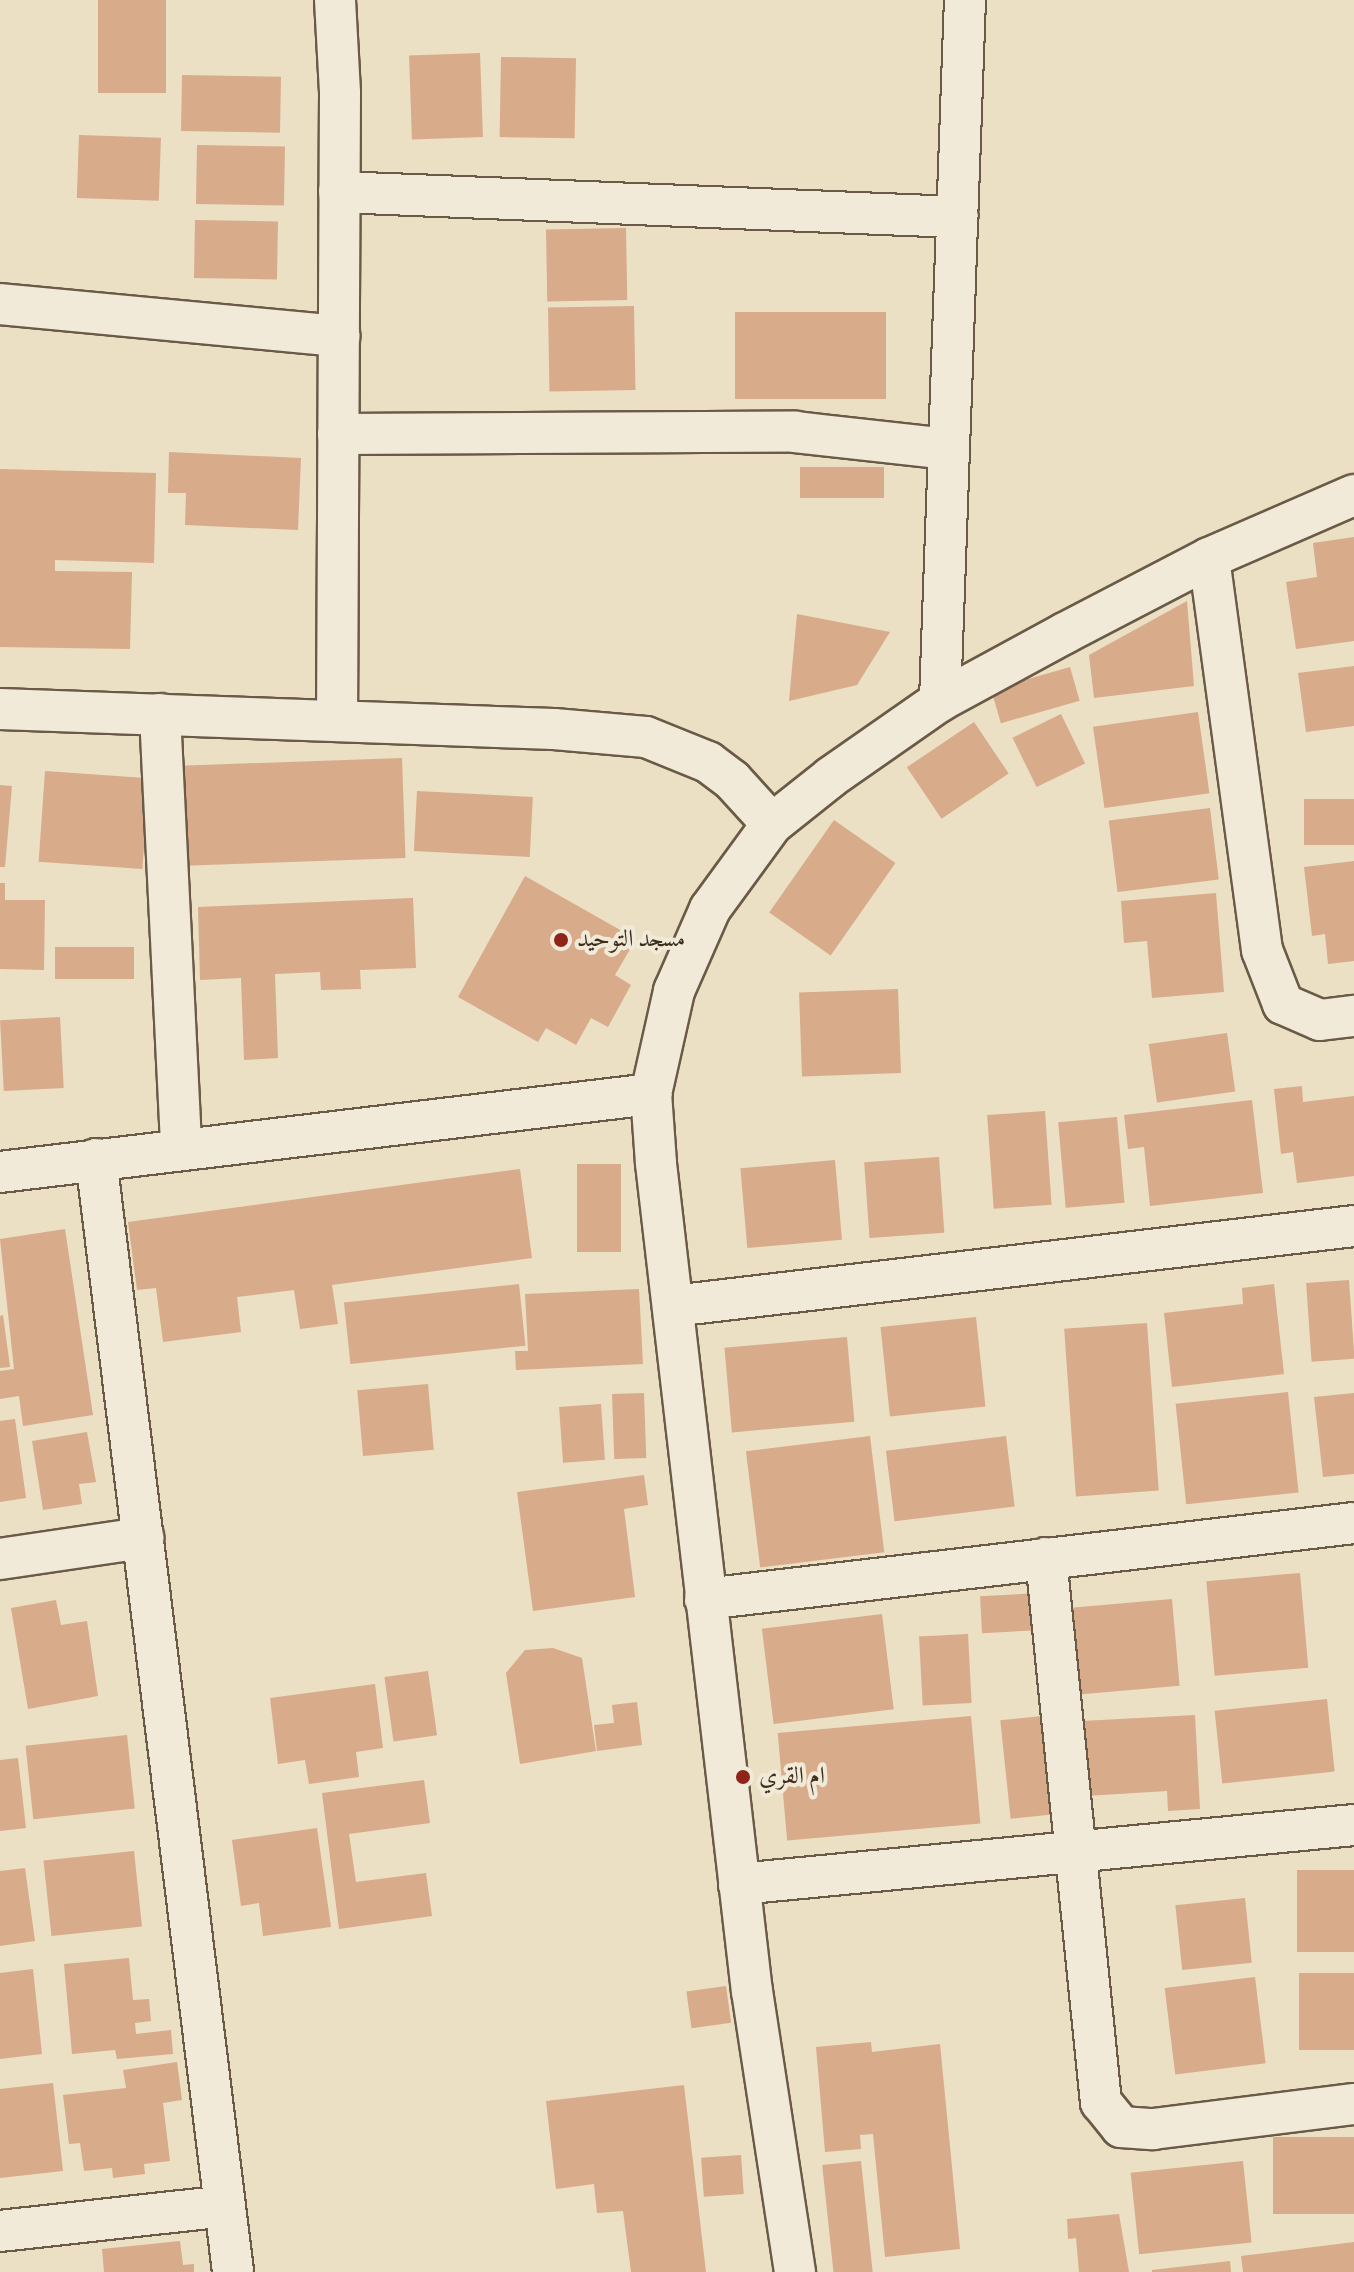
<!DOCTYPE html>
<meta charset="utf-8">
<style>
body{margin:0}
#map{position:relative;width:1354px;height:2272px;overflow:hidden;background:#ebdfc4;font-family:"Libre Bodoni",Amiri,serif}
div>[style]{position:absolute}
.building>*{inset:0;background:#d8ab8a;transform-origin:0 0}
.roads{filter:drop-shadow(2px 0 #6a5a46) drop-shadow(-2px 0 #6a5a46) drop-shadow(0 2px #6a5a46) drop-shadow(0 -2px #6a5a46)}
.minor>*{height:40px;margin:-20px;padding:0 20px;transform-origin:20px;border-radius:20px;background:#f2ead9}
.dots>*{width:22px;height:22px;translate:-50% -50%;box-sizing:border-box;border:4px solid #f2ead9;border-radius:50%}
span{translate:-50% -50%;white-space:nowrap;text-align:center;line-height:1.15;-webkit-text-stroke:8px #f2ead9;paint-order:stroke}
.poi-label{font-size:24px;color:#3f2e1c}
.left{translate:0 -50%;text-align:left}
</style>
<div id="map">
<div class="building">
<div style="left:98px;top:0;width:68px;height:93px"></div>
<div style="left:480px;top:53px;width:84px;height:71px;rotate:88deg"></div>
<div style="left:501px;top:57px;width:75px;height:80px;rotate:1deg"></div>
<div style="left:182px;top:75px;width:99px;height:56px;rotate:1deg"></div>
<div style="left:79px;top:135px;width:82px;height:63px;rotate:2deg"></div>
<div style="left:197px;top:145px;width:88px;height:59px;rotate:1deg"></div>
<div style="left:195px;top:220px;width:83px;height:58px;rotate:1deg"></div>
<div style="left:626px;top:228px;width:72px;height:80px;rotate:89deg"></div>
<div style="left:634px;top:306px;width:84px;height:86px;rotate:89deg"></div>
<div style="left:735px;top:312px;width:151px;height:87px"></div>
<div style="clip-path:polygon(169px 452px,301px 458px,298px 530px,185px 525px,186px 493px,168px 493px)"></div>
<div style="left:800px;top:467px;width:84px;height:31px"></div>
<div style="clip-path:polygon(0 469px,156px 473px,154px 563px,55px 560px,55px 571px,132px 572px,130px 649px,0 647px)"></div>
<div style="clip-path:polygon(1354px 537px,1354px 641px,1296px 649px,1286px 582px,1317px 577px,1313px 543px)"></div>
<div style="clip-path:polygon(1187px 601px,1194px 686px,1094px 698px,1089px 655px)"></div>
<div style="clip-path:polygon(797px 614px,890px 632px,857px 685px,789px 701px)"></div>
<div style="clip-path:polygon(1354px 666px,1354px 726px,1306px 732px,1298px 673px)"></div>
<div style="left:1070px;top:667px;width:35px;height:82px;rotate:74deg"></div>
<div style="left:1198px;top:712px;width:82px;height:106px;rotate:82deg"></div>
<div style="left:1061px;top:714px;width:55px;height:54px;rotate:64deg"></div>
<div style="left:974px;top:722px;width:62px;height:81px;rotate:56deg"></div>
<div style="left:402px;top:758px;width:100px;height:221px;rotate:88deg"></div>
<div style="left:45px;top:771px;width:104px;height:91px;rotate:4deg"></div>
<div style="clip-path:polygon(0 785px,12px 786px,5px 867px,0 867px)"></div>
<div style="left:417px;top:791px;width:116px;height:60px;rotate:3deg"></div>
<div style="left:1354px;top:799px;width:46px;height:50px;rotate:90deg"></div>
<div style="left:1210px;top:808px;width:72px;height:102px;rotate:83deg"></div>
<div style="left:834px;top:820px;width:75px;height:113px;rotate:35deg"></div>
<div style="clip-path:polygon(1354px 861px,1354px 961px,1328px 964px,1325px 934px,1312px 936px,1304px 867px)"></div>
<div style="clip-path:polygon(525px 876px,636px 939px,615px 975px,631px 985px,608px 1027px,591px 1018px,576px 1045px,546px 1028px,538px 1042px,458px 997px)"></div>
<div style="clip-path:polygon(0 883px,5px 883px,5px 900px,45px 900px,44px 970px,0 969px)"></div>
<div style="clip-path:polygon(1216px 893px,1224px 992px,1152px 998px,1147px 941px,1124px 943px,1121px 901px)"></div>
<div style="clip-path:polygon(413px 898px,416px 968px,360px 970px,361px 989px,321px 990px,320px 972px,275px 974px,278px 1058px,244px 1060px,241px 978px,200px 980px,198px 907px)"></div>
<div style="left:134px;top:947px;width:32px;height:79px;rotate:90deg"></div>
<div style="left:898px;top:989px;width:84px;height:99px;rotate:88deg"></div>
<div style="left:60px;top:1017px;width:71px;height:60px;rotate:87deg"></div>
<div style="left:1227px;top:1033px;width:59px;height:79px;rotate:82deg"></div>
<div style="clip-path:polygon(1302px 1086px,1303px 1102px,1354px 1096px,1354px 1176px,1297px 1183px,1293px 1152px,1281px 1154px,1274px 1089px)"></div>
<div style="clip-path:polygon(1252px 1100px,1263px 1193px,1150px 1206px,1144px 1147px,1128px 1149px,1124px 1115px)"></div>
<div style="left:1045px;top:1111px;width:94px;height:58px;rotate:86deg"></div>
<div style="left:1117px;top:1117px;width:86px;height:59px;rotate:85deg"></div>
<div style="left:939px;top:1157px;width:76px;height:75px;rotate:86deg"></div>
<div style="left:835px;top:1160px;width:80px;height:95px;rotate:85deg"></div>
<div style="left:621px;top:1164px;width:88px;height:44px;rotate:90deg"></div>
<div style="clip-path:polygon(520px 1169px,532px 1258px,332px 1285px,338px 1324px,300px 1329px,294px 1290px,237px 1297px,241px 1332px,163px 1342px,156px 1288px,137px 1290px,128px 1222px)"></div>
<div style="clip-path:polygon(65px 1229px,93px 1415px,23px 1426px,19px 1396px,0 1399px,0 1371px,14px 1369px,0 1239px)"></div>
<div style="left:1349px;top:1280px;width:79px;height:43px;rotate:86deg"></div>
<div style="left:519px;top:1284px;width:62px;height:176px;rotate:84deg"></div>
<div style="clip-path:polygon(1274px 1284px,1284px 1374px,1172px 1387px,1164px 1313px,1243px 1304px,1242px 1288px)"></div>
<div style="clip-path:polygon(639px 1289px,643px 1364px,516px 1370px,515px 1351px,528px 1351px,525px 1294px)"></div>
<div style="clip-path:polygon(3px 1315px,10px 1367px,0 1368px,0 1316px)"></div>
<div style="left:976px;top:1317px;width:90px;height:96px;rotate:84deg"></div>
<div style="left:1147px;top:1323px;width:168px;height:83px;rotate:86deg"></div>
<div style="left:847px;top:1337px;width:85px;height:123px;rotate:85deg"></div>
<div style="left:428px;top:1384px;width:66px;height:71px;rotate:85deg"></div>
<div style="left:1288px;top:1392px;width:101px;height:113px;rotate:84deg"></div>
<div style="left:644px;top:1393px;width:65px;height:32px;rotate:88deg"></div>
<div style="clip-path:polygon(1354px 1393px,1354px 1474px,1323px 1477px,1314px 1397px)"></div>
<div style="left:601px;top:1404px;width:56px;height:42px;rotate:86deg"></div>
<div style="clip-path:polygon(15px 1419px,26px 1498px,0 1502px,0 1421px)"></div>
<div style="clip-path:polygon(87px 1432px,96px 1482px,79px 1484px,82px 1504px,43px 1510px,32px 1441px)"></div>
<div style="left:870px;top:1436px;width:117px;height:125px;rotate:83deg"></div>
<div style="left:1006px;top:1436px;width:71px;height:121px;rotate:83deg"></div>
<div style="clip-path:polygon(644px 1475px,648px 1505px,624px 1509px,635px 1597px,533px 1611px,517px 1492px)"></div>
<div style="left:1300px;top:1573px;width:95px;height:94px;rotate:85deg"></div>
<div style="left:1041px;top:1593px;width:37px;height:61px;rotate:87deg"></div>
<div style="left:1172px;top:1599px;width:87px;height:107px;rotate:85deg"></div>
<div style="clip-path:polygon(56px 1600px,61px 1625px,87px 1621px,98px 1696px,28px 1709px,11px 1608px)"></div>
<div style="left:882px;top:1614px;width:96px;height:121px;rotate:83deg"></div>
<div style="left:968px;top:1634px;width:69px;height:49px;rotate:87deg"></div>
<div style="clip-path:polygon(553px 1648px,582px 1658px,596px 1751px,520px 1764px,506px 1673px,525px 1650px)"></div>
<div style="left:428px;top:1671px;width:65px;height:44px;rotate:82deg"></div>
<div style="clip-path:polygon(375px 1684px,383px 1748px,356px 1752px,359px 1777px,309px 1784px,305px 1760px,278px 1764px,270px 1698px)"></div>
<div style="left:1327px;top:1699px;width:73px;height:113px;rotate:84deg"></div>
<div style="clip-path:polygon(637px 1702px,642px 1745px,597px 1751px,594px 1725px,614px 1723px,612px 1705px)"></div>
<div style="left:1051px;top:1715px;width:99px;height:51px;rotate:84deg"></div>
<div style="clip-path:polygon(1195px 1715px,1200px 1809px,1168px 1811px,1167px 1791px,1086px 1796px,1082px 1721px)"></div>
<div style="left:971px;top:1716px;width:108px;height:194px;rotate:85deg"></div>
<div style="left:127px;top:1735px;width:74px;height:102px;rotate:84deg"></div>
<div style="clip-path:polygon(18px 1758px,26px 1828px,0 1831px,0 1760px)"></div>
<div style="clip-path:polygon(424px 1780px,430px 1823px,349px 1834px,356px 1882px,426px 1873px,432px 1916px,339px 1929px,322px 1793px)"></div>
<div style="clip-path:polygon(317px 1828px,331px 1927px,263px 1936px,259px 1903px,241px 1906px,232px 1840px)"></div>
<div style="left:134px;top:1851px;width:76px;height:91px;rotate:84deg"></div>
<div style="clip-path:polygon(25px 1868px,35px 1941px,0 1946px,0 1871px)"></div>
<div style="left:1354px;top:1870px;width:82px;height:57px;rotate:90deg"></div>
<div style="left:1245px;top:1898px;width:65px;height:70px;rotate:84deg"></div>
<div style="clip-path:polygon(129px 1958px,133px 2000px,149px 1999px,151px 2021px,135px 2023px,136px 2034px,171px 2030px,173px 2054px,117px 2059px,115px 2050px,72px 2054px,64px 1964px)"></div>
<div style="clip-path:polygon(33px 1969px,42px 2054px,0 2059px,0 1973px)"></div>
<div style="left:1354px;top:1973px;width:77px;height:55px;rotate:90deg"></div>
<div style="left:1255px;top:1977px;width:87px;height:91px;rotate:83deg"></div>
<div style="left:726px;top:1986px;width:37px;height:40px;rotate:82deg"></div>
<div style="clip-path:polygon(871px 2042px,872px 2052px,940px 2044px,960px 2249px,885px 2257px,873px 2134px,860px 2135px,861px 2149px,825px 2152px,816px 2047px)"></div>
<div style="clip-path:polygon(177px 2062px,182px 2100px,163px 2103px,170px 2161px,144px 2164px,145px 2174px,113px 2178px,112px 2168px,84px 2171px,80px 2143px,69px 2144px,63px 2095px,126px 2088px,123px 2070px)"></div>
<div style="clip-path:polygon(53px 2083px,63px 2171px,0 2178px,0 2089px)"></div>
<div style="clip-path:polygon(684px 2085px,706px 2272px,631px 2272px,623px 2211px,597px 2213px,594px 2184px,556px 2189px,546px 2101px)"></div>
<div style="left:1354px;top:2137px;width:77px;height:81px;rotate:90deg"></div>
<div style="left:741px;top:2155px;width:39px;height:40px;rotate:86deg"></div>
<div style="left:861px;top:2161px;width:112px;height:39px;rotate:84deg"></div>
<div style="left:1243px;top:2161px;width:82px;height:113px;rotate:84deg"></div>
<div style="clip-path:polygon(1119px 2214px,1129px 2272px,1079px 2272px,1076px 2238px,1068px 2239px,1067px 2219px)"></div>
<div style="clip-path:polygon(180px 2241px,183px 2265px,194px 2264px,194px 2272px,104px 2272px,102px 2249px)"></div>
<div style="clip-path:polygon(1354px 2242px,1354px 2272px,1243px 2272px,1241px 2256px)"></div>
<div style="clip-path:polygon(1230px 2261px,1231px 2272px,1152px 2272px,1152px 2270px)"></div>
</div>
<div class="roads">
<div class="minor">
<div style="left:335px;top:0;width:93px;rotate:86.9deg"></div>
<div style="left:340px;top:93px;width:628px;rotate:90.27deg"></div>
<div style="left:339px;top:192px;width:619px;rotate:2.32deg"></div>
<div style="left:0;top:304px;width:341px;rotate:5.4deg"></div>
<div style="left:338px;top:434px;width:457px;rotate:-0.3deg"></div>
<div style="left:795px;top:432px;width:155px;rotate:6.3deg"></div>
<div style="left:1209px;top:558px;width:396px;rotate:82.3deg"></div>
<div style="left:1262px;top:950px;width:58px;rotate:68.7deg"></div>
<div style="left:1283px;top:1004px;width:40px;rotate:23.4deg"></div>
<div style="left:1320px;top:1020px;width:34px;rotate:-7deg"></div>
<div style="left:940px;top:701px;width:701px;rotate:-87.96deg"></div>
<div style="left:0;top:709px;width:554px;rotate:2.07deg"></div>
<div style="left:554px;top:729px;width:92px;rotate:5deg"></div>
<div style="left:646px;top:737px;width:67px;rotate:22deg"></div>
<div style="left:708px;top:762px;width:30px;rotate:37deg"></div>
<div style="left:732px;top:780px;width:59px;rotate:47.7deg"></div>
<div style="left:160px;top:714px;width:436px;rotate:87.2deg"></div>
<div style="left:96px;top:1159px;width:1121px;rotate:82.98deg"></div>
<div style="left:0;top:1172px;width:656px;rotate:-6.83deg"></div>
<div style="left:673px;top:1306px;width:686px;rotate:-6.7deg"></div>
<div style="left:1046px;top:1558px;width:547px;rotate:84.23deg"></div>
<div style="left:1101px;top:2102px;width:32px;rotate:51deg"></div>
<div style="left:1121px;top:2127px;width:32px;rotate:4deg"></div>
<div style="left:1153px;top:2129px;width:203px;rotate:-7.1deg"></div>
<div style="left:0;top:1559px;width:145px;rotate:-8.4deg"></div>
<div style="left:705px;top:1599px;width:653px;rotate:-6.68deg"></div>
<div style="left:739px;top:1884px;width:618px;rotate:-5.48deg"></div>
<div style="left:0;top:2231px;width:226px;rotate:-6.3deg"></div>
<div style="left:795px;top:2272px;width:283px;rotate:-98.7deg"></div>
<div style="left:752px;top:1992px;width:835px;rotate:-96.61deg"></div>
<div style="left:656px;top:1163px;width:69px;rotate:-94.1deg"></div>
<div style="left:651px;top:1094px;width:106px;rotate:-77.4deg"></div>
<div style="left:674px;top:991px;width:90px;rotate:-66.3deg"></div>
<div style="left:710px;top:909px;width:105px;rotate:-53.9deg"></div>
<div style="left:772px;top:824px;width:75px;rotate:-38.5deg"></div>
<div style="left:831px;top:777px;width:133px;rotate:-34.9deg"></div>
<div style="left:940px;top:701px;width:142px;rotate:-28.5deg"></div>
<div style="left:1065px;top:633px;width:162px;rotate:-27.5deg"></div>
<div style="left:1209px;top:558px;width:158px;rotate:-23.5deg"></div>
</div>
</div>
<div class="dots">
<div style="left:561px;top:940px;background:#8f2418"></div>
<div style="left:743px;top:1777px;background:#8f2418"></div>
</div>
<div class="poi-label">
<span class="left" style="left:577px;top:940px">مسجد التوحيد</span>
<span class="left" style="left:759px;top:1777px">ام القري</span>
</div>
</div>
